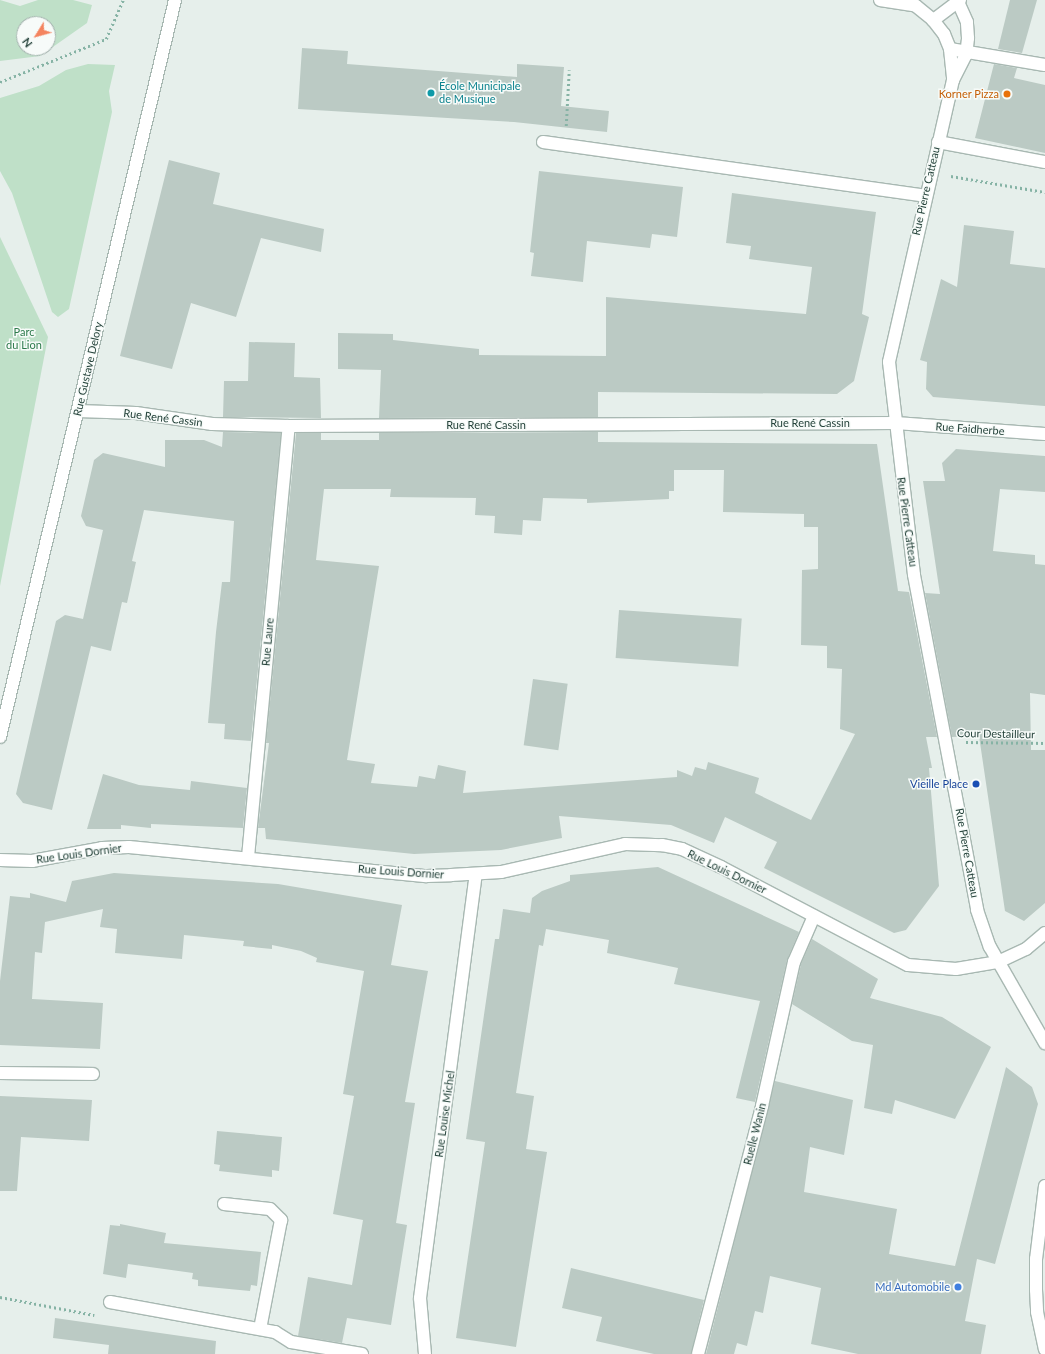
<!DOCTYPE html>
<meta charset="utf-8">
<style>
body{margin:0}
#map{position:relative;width:1045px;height:1354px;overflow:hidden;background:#e6efeb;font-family:Lato,sans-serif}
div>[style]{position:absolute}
.green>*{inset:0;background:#bfe0c8}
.building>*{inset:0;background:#bbcac4;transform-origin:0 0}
.path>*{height:2.5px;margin-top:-1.25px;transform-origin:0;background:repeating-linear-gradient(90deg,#86b3a5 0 2px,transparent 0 5px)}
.roads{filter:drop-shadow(1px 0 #a8b8b2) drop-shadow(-1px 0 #a8b8b2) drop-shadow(0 1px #a8b8b2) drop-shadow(0 -1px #a8b8b2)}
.service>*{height:12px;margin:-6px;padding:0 6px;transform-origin:6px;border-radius:6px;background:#fff}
.minor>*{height:12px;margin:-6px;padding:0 6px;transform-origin:6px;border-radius:6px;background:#fff}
.tertiary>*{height:12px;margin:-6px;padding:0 6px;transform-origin:6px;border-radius:6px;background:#fff}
.dots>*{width:11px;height:11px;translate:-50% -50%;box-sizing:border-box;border:2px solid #f7fbf9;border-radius:50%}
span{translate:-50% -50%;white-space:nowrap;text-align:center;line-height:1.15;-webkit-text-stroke:3px #f7fbf9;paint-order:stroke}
.culture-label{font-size:11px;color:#0d838f}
.left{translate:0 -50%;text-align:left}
.food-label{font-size:11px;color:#c56008}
.right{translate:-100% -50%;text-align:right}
.street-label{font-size:11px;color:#24423a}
.park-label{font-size:11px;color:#2d7a4b}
.transit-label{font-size:11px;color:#164399}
.shop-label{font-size:11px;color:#366cbe}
.north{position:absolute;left:16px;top:16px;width:40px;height:40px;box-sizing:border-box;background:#f7fbf9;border:1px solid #a3b1ad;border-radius:50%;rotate:233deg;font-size:11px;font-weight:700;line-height:16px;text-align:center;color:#24423a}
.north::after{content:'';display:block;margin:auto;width:14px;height:18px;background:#f4845f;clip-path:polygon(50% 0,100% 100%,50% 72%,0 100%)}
</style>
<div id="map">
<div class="green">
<div style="clip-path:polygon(evenodd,0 0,20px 6px,38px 0,73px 0,92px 5px,87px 23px,40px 56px,0 61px,0 0,24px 24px,48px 24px,48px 48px,24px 48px,24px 24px)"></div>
<div style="clip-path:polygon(88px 64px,115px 65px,109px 91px,112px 112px,69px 309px,58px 317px,52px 312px,12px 193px,0 171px,0 98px,39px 86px,66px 70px)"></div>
<div style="clip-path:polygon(0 237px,48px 337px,0 586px)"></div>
</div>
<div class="building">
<div style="clip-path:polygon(1010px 0,1037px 0,1022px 53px,998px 49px)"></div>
<div style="clip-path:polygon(302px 48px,348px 51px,347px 64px,517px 77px,517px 64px,564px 67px,561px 106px,609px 111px,607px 132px,514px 122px,298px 109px)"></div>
<div style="clip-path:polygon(994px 64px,1017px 68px,1014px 78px,1045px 85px,1045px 153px,975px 138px)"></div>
<div style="clip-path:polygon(169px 160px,220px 173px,213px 204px,324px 229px,321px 252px,261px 238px,236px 317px,191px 303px,172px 369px,120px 356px)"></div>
<div style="clip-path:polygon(539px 171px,683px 187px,677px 237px,652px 234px,650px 248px,587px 241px,583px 282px,531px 276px,534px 253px,530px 252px)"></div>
<div style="clip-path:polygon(732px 193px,876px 212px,862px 314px,869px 317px,854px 381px,837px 394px,598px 392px,598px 417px,379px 418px,381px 370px,338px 369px,338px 333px,393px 334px,393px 340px,479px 349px,479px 355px,606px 356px,606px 297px,806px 314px,812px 267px,749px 259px,751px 246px,726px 243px)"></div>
<div style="clip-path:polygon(964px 225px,1014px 231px,1010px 264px,1045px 268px,1045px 406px,933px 397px,926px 389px,927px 362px,920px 360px,941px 279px,957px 287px)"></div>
<div style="clip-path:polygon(249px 342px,295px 343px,294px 377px,320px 378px,321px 418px,223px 417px,224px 381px,248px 381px)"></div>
<div style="clip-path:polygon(223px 432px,281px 433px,251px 741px,224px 739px,225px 724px,208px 723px,216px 632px,222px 582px,230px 582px,234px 521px,144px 510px,132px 561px,136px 562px,127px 603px,122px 602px,111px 651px,91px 646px,52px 810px,23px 803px,16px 794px,56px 621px,65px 615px,83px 619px,103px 530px,86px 526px,81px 516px,94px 460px,103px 453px,165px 467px,165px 440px,204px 440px,222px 447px)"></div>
<div style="clip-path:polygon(evenodd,598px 432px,598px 442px,877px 444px,898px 591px,909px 592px,937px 737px,926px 737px,932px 768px,929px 768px,939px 886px,906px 930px,894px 933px,764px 868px,777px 842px,725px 817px,714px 843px,671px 825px,559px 816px,562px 838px,501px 850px,414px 854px,266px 839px,265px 828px,258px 828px,269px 743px,266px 743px,296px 433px,321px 433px,321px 440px,379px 440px,379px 433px,598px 432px,674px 470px,724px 470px,723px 512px,804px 514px,804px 527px,818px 527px,818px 569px,802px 570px,801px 645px,827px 646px,827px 668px,842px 669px,840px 729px,855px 734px,811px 820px,755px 793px,759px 778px,708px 762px,706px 770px,695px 767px,692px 776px,677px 770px,677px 777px,463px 793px,466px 771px,438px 765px,435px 779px,419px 776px,417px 787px,371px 783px,375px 764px,347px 760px,379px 566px,316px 560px,324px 489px,391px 489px,390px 497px,476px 498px,475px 515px,495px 516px,494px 533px,522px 535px,523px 520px,541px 521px,543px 498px,587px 499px,587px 503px,669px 499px,669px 491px,674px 491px,674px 470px)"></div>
<div style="clip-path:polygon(956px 449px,1045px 456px,1045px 492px,1000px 489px,993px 551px,1035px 555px,1035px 564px,1045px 565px,1045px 695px,1030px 693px,1031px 750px,1045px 750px,1045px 903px,1024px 921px,1005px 911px,979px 736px,952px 737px,925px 593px,940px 594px,923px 481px,945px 481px,942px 463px)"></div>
<div style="left:619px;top:610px;width:123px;height:48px;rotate:4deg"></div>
<div style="left:533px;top:679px;width:35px;height:67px;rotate:8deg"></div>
<div style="clip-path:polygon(103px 774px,139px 785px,190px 790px,191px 781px,247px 788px,243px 828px,151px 824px,151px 828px,121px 825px,121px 829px,87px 829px)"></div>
<div style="clip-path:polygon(658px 867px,799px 932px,787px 960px,755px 1102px,736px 1098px,760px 1001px,674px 984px,678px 968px,607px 953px,609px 940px,546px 929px,543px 946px,539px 945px,516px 1093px,534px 1096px,526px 1149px,547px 1152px,516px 1347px,456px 1338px,485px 1142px,466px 1139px,495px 939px,499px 939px,503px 909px,530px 913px,532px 898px,542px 891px,570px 881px,570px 875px)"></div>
<div style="clip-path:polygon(114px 873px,278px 884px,402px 905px,391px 965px,428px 971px,405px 1102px,415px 1103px,396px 1223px,407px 1225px,391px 1325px,347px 1318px,342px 1343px,298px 1336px,308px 1277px,352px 1285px,363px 1220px,333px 1214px,354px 1096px,343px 1094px,364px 971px,316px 962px,317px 958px,301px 951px,272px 945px,272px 949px,243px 946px,244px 941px,184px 935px,182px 959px,115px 953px,117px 929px,100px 927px,103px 909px,45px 922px,42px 953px,35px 952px,32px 999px,103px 1003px,100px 1049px,0 1045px,0 981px,10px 896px,30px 898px,30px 893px,66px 902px,72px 881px)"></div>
<div style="clip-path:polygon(812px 939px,878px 979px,870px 998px,942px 1017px,991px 1047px,955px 1119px,895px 1100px,892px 1114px,864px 1108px,873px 1045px,852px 1041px,792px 1004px,801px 964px)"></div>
<div style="clip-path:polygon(1006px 1067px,1032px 1087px,1038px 1104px,995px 1264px,977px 1259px,965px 1321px,986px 1325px,981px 1354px,858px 1354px,811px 1344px,821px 1288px,770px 1276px,763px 1313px,755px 1311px,747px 1346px,737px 1343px,734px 1354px,706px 1354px,775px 1081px,853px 1100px,844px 1155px,810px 1147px,804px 1192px,897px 1209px,889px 1254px,955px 1266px)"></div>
<div style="clip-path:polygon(0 1096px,92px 1100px,89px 1141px,21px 1137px,17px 1191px,0 1191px)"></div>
<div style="clip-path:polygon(217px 1131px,282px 1137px,279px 1171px,272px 1170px,272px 1177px,219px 1171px,220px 1165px,214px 1164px)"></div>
<div style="clip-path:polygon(120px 1224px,166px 1233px,164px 1243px,261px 1252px,257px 1286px,251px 1285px,250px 1291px,198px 1286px,198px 1280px,192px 1279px,193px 1273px,128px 1264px,126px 1278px,103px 1274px,110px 1225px,120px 1226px)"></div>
<div style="clip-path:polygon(571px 1268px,704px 1300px,691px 1354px,654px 1354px,596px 1341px,602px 1317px,562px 1308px)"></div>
<div style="clip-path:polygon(55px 1318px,216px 1341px,215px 1354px,108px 1354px,109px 1345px,53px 1338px)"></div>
</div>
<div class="path">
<div style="left:0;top:82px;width:114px;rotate:-22.1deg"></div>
<div style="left:106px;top:39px;width:43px;rotate:-66.4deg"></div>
<div style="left:566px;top:126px;width:56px;rotate:-86.9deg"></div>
<div style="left:951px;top:176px;width:95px;rotate:9.7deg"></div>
<div style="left:966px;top:742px;width:79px;rotate:0.7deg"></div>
<div style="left:0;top:1297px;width:96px;rotate:10.8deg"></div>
</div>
<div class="roads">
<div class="service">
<div style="left:543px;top:142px;width:386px;rotate:8deg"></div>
<div style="left:0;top:1073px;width:93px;rotate:0.6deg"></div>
<div style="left:224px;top:1204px;width:46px;rotate:6.2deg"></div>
<div style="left:270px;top:1209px;width:16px;rotate:45deg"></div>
<div style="left:281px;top:1220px;width:111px;rotate:100.9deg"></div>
<div style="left:110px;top:1302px;width:168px;rotate:10.3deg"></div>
<div style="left:275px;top:1332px;width:19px;rotate:32deg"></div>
<div style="left:698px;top:1354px;width:256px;rotate:-75.5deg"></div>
<div style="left:762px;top:1106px;width:148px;rotate:-77.5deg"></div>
<div style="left:794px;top:962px;width:50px;rotate:-66.5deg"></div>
</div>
<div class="minor">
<div style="left:880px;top:0;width:36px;rotate:9deg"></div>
<div style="left:916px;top:6px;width:22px;rotate:39deg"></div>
<div style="left:950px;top:49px;width:96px;rotate:9.6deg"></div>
<div style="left:938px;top:142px;width:109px;rotate:10.6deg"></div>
<div style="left:78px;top:411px;width:58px;rotate:2deg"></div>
<div style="left:136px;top:413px;width:77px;rotate:8.2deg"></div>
<div style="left:212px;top:424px;width:77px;rotate:1.5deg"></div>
<div style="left:289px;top:426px;width:607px;rotate:-0.28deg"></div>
<div style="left:896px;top:423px;width:149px;rotate:4.2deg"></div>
<div style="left:0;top:737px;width:757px;rotate:-76.64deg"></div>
<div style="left:248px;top:857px;width:433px;rotate:-84.6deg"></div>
<div style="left:0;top:860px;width:32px;rotate:2deg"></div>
<div style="left:32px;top:861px;width:71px;rotate:-10.5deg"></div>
<div style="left:102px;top:848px;width:27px;rotate:-2deg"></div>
<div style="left:129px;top:847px;width:299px;rotate:5.6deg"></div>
<div style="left:427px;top:876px;width:24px;rotate:-2deg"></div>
<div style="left:451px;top:875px;width:50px;rotate:-3.4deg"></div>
<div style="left:501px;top:872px;width:127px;rotate:-12.7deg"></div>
<div style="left:625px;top:844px;width:37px;rotate:2deg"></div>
<div style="left:662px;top:845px;width:20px;rotate:11deg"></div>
<div style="left:682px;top:849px;width:43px;rotate:24.8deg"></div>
<div style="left:721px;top:867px;width:211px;rotate:27.7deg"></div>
<div style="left:908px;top:965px;width:48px;rotate:4.8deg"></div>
<div style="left:956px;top:969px;width:43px;rotate:-9.5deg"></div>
<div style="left:998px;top:962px;width:31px;rotate:-25deg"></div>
<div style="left:1026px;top:949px;width:25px;rotate:-40deg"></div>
<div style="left:291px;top:1342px;width:72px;rotate:9.6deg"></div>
<div style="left:425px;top:1354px;width:56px;rotate:-95.1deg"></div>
<div style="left:420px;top:1298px;width:427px;rotate:-82.5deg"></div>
</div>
<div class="tertiary">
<div style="left:960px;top:0;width:34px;rotate:143deg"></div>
<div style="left:933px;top:20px;width:18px;rotate:52deg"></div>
<div style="left:944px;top:34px;width:16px;rotate:68deg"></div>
<div style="left:950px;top:49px;width:31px;rotate:84deg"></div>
<div style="left:953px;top:80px;width:289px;rotate:102.8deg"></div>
<div style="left:889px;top:362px;width:214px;rotate:83.3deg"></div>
<div style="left:914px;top:575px;width:341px;rotate:79.3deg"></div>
<div style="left:977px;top:910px;width:39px;rotate:71deg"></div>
<div style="left:990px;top:947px;width:111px;rotate:60.2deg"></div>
<div style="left:953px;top:80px;width:28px;rotate:-63deg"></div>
<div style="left:966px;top:55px;width:17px;rotate:-83deg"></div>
<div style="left:968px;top:38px;width:16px;rotate:-94deg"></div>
<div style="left:967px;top:22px;width:22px;rotate:-114deg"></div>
<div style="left:1045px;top:1186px;width:74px;rotate:97deg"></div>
<div style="left:1036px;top:1259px;width:31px;rotate:90deg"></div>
<div style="left:1036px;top:1290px;width:22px;rotate:87deg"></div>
<div style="left:1037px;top:1312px;width:38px;rotate:78deg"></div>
</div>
</div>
<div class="dots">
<div style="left:431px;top:93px;background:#0f9aa8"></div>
<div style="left:1007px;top:94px;background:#e8710a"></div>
<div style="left:976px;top:784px;background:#1a4fb4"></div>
<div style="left:958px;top:1287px;background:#3f7fe0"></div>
</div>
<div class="culture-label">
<span class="left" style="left:439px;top:93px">École Municipale<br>de Musique</span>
</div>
<div class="food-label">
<span class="right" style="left:999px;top:94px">Korner Pizza</span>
</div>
<div class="street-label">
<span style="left:926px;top:191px;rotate:-77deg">Rue Pierre Catteau</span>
<span style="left:88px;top:369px;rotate:-77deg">Rue Gustave Delory</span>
<span style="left:163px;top:418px;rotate:7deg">Rue René Cassin</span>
<span style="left:810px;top:423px">Rue René Cassin</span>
<span style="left:486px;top:425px">Rue René Cassin</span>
<span style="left:970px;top:429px;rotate:4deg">Rue Faidherbe</span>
<span style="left:907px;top:522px;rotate:82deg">Rue Pierre Catteau</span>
<span style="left:268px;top:642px;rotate:-85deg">Rue Laure</span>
<span style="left:996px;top:734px;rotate:1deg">Cour Destailleur</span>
<span style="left:967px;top:853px;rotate:80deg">Rue Pierre Catteau</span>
<span style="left:79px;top:854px;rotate:-8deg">Rue Louis Dornier</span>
<span style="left:401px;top:872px;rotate:4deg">Rue Louis Dornier</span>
<span style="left:727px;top:872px;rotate:26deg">Rue Louis Dornier</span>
<span style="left:445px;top:1114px;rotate:-82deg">Rue Louise Michel</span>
<span style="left:755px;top:1134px;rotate:-76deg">Ruelle Wanin</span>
</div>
<div class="park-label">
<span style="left:24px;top:339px">Parc<br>du Lion</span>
</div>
<div class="transit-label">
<span class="right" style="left:968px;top:784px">Vieille Place</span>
</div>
<div class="shop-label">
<span class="right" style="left:950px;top:1287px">Md Automobile</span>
</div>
<div class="north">N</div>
</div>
